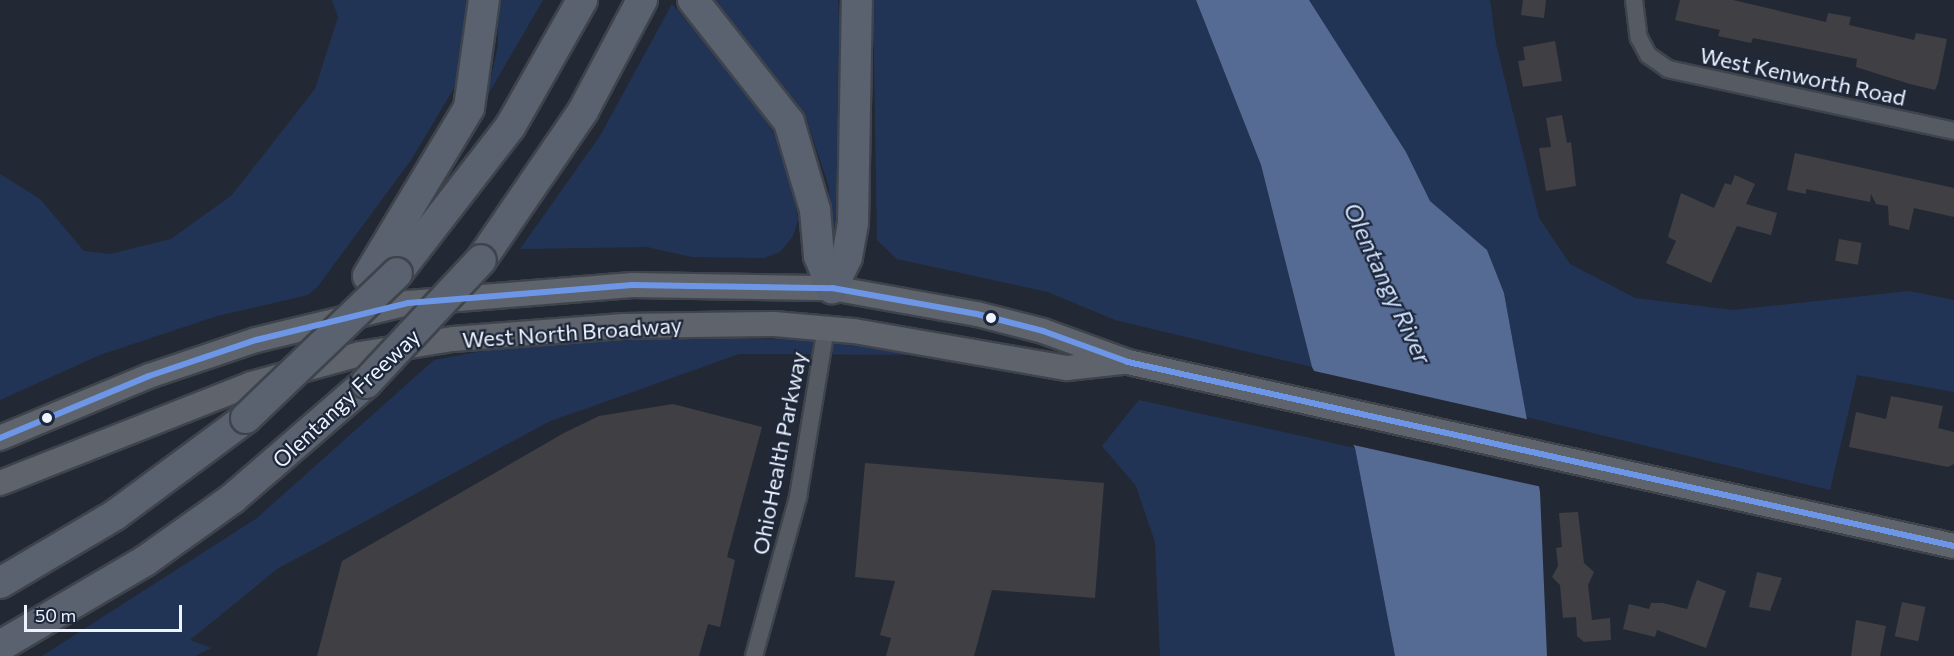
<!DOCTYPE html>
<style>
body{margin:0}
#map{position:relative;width:1954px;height:656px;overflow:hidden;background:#232934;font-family:Commissioner,sans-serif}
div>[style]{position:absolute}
.green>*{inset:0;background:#223455}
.water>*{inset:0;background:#556b94}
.pier>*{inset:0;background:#232934}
.building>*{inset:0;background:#403f43;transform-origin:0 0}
.roads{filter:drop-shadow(2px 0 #3f444c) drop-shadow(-2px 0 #3f444c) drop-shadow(0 2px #3f444c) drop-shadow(0 -2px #3f444c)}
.street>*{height:16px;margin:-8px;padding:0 8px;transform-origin:8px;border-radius:8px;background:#555a63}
.secondary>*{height:24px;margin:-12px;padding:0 12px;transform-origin:12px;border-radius:12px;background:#5e636c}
.highway>*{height:30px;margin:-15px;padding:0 15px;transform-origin:15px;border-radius:15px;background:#5a616f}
.bridges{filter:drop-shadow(2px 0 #3f444c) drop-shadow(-2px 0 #3f444c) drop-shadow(0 2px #3f444c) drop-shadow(0 -2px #3f444c)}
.highway-bridge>*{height:30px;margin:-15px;padding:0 15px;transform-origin:15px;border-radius:15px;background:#5a616f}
.bus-1>*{height:6px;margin:-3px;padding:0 3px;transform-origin:3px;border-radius:3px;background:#6d97e6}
.dots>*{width:16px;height:16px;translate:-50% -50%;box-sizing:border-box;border:3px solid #1d273a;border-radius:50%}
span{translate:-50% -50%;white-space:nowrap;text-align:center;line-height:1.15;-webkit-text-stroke:4.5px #1d273a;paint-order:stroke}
.street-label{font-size:22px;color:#eef4ff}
.water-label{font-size:24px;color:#d3e3ff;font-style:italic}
.scale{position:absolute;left:24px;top:605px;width:158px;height:27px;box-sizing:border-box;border:3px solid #eef4ff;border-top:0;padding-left:8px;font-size:18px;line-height:21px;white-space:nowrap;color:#eef4ff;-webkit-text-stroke:4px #1d273a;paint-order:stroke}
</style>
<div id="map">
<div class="green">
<div style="clip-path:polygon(332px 0,468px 0,470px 11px,466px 45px,454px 88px,411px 160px,318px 286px,308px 295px,217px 316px,100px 355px,0 400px,0 174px,40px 199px,84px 251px,110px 254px,171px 239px,232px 195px,315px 89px,338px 17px)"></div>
<div style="clip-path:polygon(498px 0,543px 0,486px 98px,498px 46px)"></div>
<div style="clip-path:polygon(715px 0,838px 0,844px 155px,838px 227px,830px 226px,829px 187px,806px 118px)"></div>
<div style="clip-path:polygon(873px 0,1196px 0,1261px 165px,1312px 367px,1115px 320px,1048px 292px,897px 259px,877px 240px)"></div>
<div style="clip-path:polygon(1309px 0,1490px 0,1496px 44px,1539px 218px,1570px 264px,1635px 298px,1733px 310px,1909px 291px,1954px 300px,1954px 392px,1857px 375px,1830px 490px,1526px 417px,1504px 293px,1487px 250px,1430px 201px,1406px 152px)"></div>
<div style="clip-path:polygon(672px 4px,754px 99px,778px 141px,793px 189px,798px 220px,793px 236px,780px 252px,764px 258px,692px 257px,647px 247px,520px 249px,600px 136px)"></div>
<div style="clip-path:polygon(666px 338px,815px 339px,931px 349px,931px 355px,739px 354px,548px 422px,277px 569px,190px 640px,211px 648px,195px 656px,42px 656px,257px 518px,434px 360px,499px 348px)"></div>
<div style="clip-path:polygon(1139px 400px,1355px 448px,1395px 656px,1160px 656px,1155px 542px,1136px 486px,1102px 446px)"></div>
</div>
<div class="water">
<div style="clip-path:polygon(1196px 0,1309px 0,1406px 152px,1430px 201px,1487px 250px,1504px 293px,1540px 492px,1547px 656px,1395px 656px,1355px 448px,1312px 367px,1261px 165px)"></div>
</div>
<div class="pier">
<div style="clip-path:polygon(1310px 370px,1530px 420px,1542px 487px,1349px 444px)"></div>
</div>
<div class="building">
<div style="clip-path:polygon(1523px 0,1546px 0,1544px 18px,1521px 15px)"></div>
<div style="clip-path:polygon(1680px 0,1733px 0,1826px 22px,1828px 13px,1851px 17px,1849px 25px,1914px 40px,1916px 33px,1947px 39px,1938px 83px,1935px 90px,1910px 84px,1856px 67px,1857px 59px,1753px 38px,1751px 43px,1718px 36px,1720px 30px,1675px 20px)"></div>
<div style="clip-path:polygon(1555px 41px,1562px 81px,1523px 87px,1518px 61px,1525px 60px,1523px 47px)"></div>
<div style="clip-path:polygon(1562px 115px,1567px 143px,1571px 142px,1576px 186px,1546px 191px,1539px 148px,1551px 147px,1546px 118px)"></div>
<div style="clip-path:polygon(1795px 153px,1954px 188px,1954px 217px,1914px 208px,1909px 230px,1889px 225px,1888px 206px,1876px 204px,1871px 194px,1870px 202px,1806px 189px,1806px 194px,1787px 190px)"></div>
<div style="clip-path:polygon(1735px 175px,1755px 184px,1746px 204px,1777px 213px,1771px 235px,1737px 226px,1711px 283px,1666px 263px,1676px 241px,1668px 237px,1681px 193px,1714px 208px,1725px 183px,1731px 185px)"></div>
<div style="left:1839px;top:239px;width:23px;height:22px;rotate:10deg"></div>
<div style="clip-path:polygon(1891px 396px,1943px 406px,1938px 428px,1954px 432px,1954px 464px,1948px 467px,1849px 447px,1856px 412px,1886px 419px)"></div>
<div style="clip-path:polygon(673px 404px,762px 427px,727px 557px,735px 560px,720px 627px,708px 624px,699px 656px,317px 656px,342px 561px,564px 433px,599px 416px)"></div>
<div style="clip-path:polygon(865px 463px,1104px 483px,1095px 598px,992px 590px,974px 656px,886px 656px,891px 638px,880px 635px,895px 581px,855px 577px)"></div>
<div style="clip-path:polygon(1578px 512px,1584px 563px,1594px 572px,1588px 585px,1592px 620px,1610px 618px,1611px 640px,1584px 642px,1577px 636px,1576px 617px,1563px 618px,1560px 585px,1552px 577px,1558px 566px,1556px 548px,1562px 547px,1559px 513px)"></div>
<div style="clip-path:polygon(1757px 572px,1782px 578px,1770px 611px,1749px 607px)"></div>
<div style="clip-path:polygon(1697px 580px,1726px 591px,1706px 648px,1657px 630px,1655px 637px,1623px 629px,1629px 604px,1649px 609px,1651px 603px,1663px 603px,1687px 609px)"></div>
<div style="left:1902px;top:602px;width:24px;height:35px;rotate:12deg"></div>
<div style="clip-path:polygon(1856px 620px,1886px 626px,1880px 656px,1851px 656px)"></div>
</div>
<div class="roads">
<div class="street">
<div style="left:1634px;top:0;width:38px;rotate:83deg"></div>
<div style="left:1639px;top:38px;width:19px;rotate:62deg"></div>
<div style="left:1648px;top:55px;width:24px;rotate:35deg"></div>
<div style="left:1668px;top:69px;width:293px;rotate:12.2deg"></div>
<div style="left:754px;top:656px;width:165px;rotate:-74.5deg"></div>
<div style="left:798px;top:497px;width:172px;rotate:-80.6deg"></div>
</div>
<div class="secondary">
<div style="left:0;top:438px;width:161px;rotate:-22.6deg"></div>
<div style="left:149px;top:376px;width:113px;rotate:-18.6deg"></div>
<div style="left:256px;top:340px;width:156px;rotate:-13.7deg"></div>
<div style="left:408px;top:303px;width:225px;rotate:-4.6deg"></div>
<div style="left:632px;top:285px;width:200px;rotate:0.9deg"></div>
<div style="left:832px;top:288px;width:147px;rotate:10.2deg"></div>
<div style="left:977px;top:314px;width:68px;rotate:14.4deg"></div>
<div style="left:1043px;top:331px;width:90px;rotate:20deg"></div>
<div style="left:1128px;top:362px;width:846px;rotate:12.56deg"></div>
<div style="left:0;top:483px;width:270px;rotate:-21.5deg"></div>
<div style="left:251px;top:384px;width:113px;rotate:-15.4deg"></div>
<div style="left:360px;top:354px;width:94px;rotate:-9.2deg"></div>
<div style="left:453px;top:339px;width:170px;rotate:-4.4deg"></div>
<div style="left:623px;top:326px;width:151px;rotate:-0.8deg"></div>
<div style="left:774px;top:324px;width:80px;rotate:5deg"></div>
<div style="left:854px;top:331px;width:216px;rotate:9.9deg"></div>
<div style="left:1067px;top:368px;width:55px;rotate:-6.2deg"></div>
</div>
<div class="highway">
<div style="left:693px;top:0;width:155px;rotate:51.8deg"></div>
<div style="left:789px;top:122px;width:92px;rotate:73.5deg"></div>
<div style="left:815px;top:210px;width:46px;rotate:85deg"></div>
<div style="left:819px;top:256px;width:35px;rotate:68deg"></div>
<div style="left:481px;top:260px;width:181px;rotate:-55.6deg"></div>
<div style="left:583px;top:111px;width:126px;rotate:-62deg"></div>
<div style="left:397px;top:273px;width:185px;rotate:-52.3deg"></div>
<div style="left:510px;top:127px;width:146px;rotate:-60.4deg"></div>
<div style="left:368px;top:276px;width:196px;rotate:-59deg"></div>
<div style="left:469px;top:108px;width:109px;rotate:-82.1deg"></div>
<div style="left:832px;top:288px;width:34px;rotate:-64deg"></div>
<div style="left:847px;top:257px;width:35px;rotate:-80deg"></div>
<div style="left:853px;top:223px;width:223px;rotate:-89deg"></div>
<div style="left:0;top:583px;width:134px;rotate:-30.6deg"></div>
<div style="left:115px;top:515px;width:163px;rotate:-36.5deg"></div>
<div style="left:0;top:646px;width:168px;rotate:-30.4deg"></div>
<div style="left:145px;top:561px;width:107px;rotate:-35.5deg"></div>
<div style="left:232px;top:499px;width:177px;rotate:-40.9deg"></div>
</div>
</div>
<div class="bridges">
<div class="highway-bridge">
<div style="left:366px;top:383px;width:168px;rotate:-46.9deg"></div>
<div style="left:246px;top:418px;width:209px;rotate:-43.8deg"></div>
</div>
</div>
<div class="bus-1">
<div style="left:0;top:438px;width:161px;rotate:-22.6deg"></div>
<div style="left:149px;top:376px;width:113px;rotate:-18.6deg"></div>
<div style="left:256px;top:340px;width:156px;rotate:-13.7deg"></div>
<div style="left:408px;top:303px;width:225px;rotate:-4.6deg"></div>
<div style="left:632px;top:285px;width:200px;rotate:0.9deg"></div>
<div style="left:832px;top:288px;width:147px;rotate:10.2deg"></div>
<div style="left:977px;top:314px;width:68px;rotate:14.4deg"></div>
<div style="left:1043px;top:331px;width:90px;rotate:20deg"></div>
<div style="left:1128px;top:362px;width:846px;rotate:12.56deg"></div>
</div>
<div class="dots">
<div style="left:991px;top:318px;background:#eef4ff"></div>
<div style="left:47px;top:418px;background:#eef4ff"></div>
</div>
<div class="street-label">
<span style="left:1803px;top:76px;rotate:12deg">West Kenworth Road</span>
<span style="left:572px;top:332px;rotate:-4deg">West North Broadway</span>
<span style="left:346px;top:398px;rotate:-43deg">Olentangy Freeway</span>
<span style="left:779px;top:453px;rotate:-79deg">OhioHealth Parkway</span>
</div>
<div class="water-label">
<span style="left:1388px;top:283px;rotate:65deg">Olentangy River</span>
</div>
<div class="scale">50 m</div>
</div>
